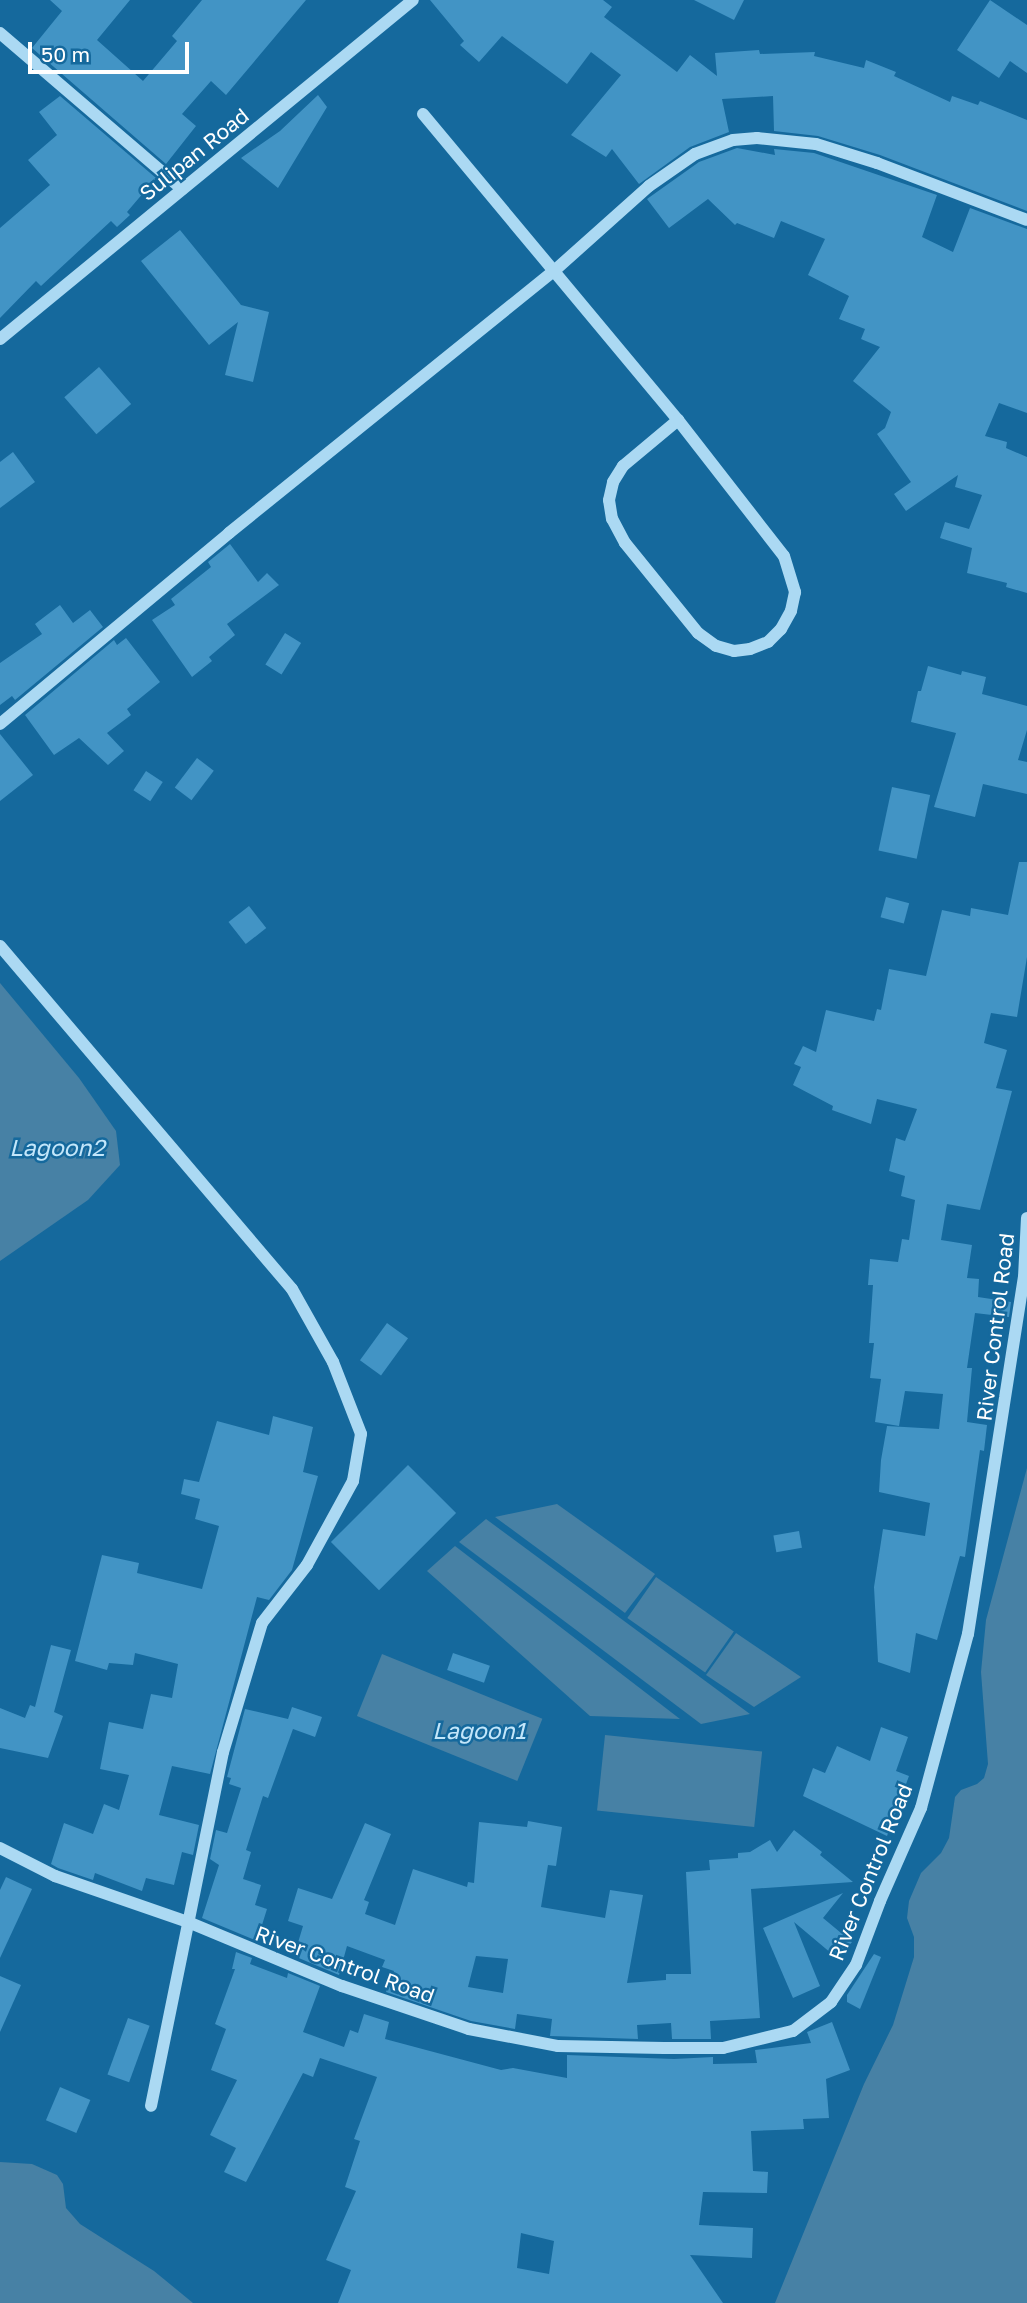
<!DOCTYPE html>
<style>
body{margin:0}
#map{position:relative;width:1027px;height:2303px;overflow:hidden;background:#15699d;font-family:"Golos Text",sans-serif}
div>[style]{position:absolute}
.water>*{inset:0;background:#4781a5;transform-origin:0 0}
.building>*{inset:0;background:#4294c5;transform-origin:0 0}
.minor>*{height:12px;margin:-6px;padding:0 6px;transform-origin:6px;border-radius:6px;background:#abd9f3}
span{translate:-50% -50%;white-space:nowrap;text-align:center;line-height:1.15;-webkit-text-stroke:5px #15699d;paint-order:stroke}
.street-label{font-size:21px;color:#fff}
.water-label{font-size:23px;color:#c3e6fa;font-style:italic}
.scale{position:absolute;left:28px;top:42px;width:161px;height:32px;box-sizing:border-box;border:4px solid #fff;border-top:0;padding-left:9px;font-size:21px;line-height:24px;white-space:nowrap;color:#fff;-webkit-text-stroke:5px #15699d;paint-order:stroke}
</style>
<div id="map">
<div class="water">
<div style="clip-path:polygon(0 983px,79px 1078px,116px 1131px,120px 1165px,88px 1200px,0 1261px)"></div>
<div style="clip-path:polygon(1027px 1468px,1027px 2303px,775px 2303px,864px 2084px,893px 2025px,914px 1957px,914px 1937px,907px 1918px,909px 1901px,921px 1873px,941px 1853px,949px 1838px,955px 1797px,961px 1790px,977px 1784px,984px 1778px,988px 1764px,981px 1672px,986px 1620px)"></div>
<div style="clip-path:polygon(557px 1504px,655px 1574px,625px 1613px,495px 1517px)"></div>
<div style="clip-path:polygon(486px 1519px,750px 1714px,701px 1724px,459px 1542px)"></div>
<div style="clip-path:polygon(455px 1546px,680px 1719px,590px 1716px,427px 1571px)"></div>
<div style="left:656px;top:1577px;width:95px;height:50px;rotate:35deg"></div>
<div style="clip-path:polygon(736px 1633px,801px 1677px,754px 1707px,706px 1675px)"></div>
<div style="left:382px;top:1654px;width:173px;height:67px;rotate:22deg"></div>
<div style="left:605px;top:1735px;width:158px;height:76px;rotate:6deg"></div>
<div style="clip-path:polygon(0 2162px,32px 2164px,57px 2175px,63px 2184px,66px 2208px,80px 2224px,154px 2271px,193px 2303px,0 2303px)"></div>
</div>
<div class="building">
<div style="clip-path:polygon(50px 0,130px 0,97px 40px,143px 81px,177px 41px,172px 36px,202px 0,306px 0,226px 95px,211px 81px,182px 114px,196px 126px,166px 164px,32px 48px,62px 11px)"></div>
<div style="clip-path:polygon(430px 0,603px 0,612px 7px,604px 17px,677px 72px,690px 55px,717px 76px,715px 53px,759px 50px,760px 54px,815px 52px,814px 56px,864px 68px,866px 60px,896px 72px,894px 76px,950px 102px,952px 96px,978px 105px,980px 101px,1027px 120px,1027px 211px,880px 155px,818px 136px,774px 131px,773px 96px,722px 99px,729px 132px,690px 147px,639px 184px,612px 149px,606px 157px,571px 135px,621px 75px,591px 52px,567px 84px,502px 36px,479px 62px,460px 45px,464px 41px)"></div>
<div style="clip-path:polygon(694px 0,744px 0,734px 20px)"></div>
<div style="clip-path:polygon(990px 0,1027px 25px,1027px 73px,1010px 61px,999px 78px,957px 50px)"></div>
<div style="clip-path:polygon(318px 95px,327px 107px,278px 188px,241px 158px,280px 131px)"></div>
<div style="clip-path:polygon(60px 96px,156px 178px,127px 212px,130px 215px,117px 227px,111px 221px,41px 286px,36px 281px,0 318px,0 228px,50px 185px,28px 160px,57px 135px,39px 112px)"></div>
<div style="clip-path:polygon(737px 148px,775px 155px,774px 149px,814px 153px,937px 195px,922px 237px,953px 252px,970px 208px,1027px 229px,1027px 413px,999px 403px,985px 436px,1007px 442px,1006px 448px,1027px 457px,1027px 593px,1006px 587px,1007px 583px,967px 573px,972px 548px,940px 538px,945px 522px,969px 529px,982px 495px,955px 487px,958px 475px,906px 511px,894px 494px,911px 482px,877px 434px,885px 428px,891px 412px,853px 381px,880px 347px,861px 339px,865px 329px,839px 319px,849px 296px,808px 275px,825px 239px,781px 221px,774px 238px,737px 223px,735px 225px,708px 199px,669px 228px,647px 199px,699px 162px)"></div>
<div style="clip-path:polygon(180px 230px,241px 305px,269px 312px,253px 382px,225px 375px,238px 322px,209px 345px,141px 261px)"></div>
<div style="left:99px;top:367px;width:49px;height:46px;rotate:49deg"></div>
<div style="clip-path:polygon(13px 452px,35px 482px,0 508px,0 462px)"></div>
<div style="clip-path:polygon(230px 544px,258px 582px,267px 573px,279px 585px,227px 624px,235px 635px,209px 657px,212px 661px,192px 677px,152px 620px,175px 605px,171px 599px,211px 567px,208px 562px)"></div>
<div style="clip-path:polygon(60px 605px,73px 623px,90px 610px,103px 627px,15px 700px,12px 696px,0 705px,0 663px,42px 634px,35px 624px)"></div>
<div style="left:285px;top:633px;width:19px;height:37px;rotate:32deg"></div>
<div style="clip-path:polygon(126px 638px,160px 682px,127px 709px,131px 715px,107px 733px,124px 751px,108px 765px,79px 738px,54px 755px,25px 715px,114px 640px,117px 645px)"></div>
<div style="clip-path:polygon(928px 666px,961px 675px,962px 671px,986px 677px,982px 694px,1027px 706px,1027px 730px,1018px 760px,1027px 762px,1027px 794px,983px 784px,975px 817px,934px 807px,956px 733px,911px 722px,918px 691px,921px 691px)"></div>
<div style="clip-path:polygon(0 734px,33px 775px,0 801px)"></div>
<div style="left:197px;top:758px;width:21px;height:37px;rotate:37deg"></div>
<div style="left:146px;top:771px;width:20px;height:23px;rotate:33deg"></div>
<div style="left:892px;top:787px;width:39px;height:65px;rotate:12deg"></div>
<div style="clip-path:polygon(1019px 862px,1027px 862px,1027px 957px,1017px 1017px,991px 1013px,984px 1043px,1007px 1050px,996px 1088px,1012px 1091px,980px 1210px,947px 1204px,941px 1240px,972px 1245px,967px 1278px,979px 1279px,978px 1297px,1011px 1302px,1009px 1317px,975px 1313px,967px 1368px,972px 1368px,967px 1422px,987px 1425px,984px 1451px,980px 1450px,965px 1557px,960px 1556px,937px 1640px,916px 1633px,910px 1673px,878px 1662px,874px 1587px,883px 1529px,925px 1536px,930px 1503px,879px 1492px,881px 1460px,887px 1426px,939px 1429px,943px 1394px,905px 1391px,899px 1426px,875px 1422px,881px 1379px,870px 1378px,874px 1343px,869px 1343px,873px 1285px,868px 1285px,870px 1259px,898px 1262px,902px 1239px,909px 1240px,915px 1200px,901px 1196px,905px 1176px,889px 1171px,896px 1138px,905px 1141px,917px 1109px,877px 1099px,871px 1124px,832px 1110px,833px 1106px,793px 1085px,801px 1067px,794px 1064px,803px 1046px,816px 1052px,826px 1010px,874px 1021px,877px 1009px,881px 1010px,889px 969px,926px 976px,942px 910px,970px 916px,971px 908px,1008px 915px)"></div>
<div style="left:886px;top:897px;width:24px;height:21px;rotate:15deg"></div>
<div style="left:249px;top:906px;width:28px;height:26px;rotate:52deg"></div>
<div style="left:387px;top:1323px;width:26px;height:46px;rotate:36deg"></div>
<div style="clip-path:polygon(273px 1416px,313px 1427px,303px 1472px,318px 1476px,292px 1570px,269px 1600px,257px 1597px,210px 1774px,172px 1766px,159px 1815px,199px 1825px,193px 1855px,182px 1852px,174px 1885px,146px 1878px,142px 1891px,95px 1873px,93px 1880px,58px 1868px,51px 1864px,64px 1823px,93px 1834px,104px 1804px,119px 1810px,129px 1775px,100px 1769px,109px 1722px,143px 1729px,151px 1694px,172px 1698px,178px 1664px,135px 1653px,133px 1665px,109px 1663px,107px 1670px,75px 1661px,102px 1555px,139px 1563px,137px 1573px,202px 1589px,219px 1526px,195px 1519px,200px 1499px,181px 1494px,184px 1479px,199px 1482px,217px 1421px,269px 1435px)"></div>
<div style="left:408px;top:1465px;width:68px;height:109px;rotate:45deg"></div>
<div style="left:799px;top:1531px;width:17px;height:26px;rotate:80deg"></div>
<div style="clip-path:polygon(51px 1645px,71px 1650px,54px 1712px,63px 1716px,48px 1758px,0 1748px,0 1708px,25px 1718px,30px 1705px,35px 1707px)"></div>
<div style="left:453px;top:1653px;width:39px;height:18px;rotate:19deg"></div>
<div style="clip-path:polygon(292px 1707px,322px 1717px,315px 1737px,293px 1729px,268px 1798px,263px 1796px,246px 1850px,251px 1852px,243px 1879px,261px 1885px,255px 1905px,267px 1909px,257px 1941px,202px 1918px,219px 1865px,210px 1859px,216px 1830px,227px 1833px,241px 1788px,229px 1784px,231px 1778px,227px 1777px,245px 1709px,288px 1719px)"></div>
<div style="clip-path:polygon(881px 1727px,908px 1737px,896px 1771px,909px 1776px,887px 1836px,803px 1796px,813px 1768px,825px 1773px,837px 1746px,870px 1761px)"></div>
<div style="clip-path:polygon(evenodd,528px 1821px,562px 1827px,556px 1866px,548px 1865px,541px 1907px,605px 1918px,610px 1890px,643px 1895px,627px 1983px,666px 1980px,666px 1974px,691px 1974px,686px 1872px,710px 1870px,709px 1860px,738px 1858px,738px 1853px,750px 1852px,770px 1840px,777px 1852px,794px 1830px,822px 1852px,820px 1855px,853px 1882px,751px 1889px,760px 2018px,710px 2021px,711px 2039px,672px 2039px,671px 2023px,637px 2025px,638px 2039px,550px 2036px,552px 2019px,517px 2014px,515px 2029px,471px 2021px,386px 1992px,394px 1971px,382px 1967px,385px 1960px,347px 1946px,339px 1975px,294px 1956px,303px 1926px,288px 1921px,298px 1888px,332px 1899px,365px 1823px,391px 1834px,364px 1900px,369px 1902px,365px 1914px,395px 1925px,413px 1869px,467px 1887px,468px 1882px,474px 1883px,479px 1822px,527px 1827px,528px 1821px,476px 1956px,508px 1959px,503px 1993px,468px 1987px,476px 1956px)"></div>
<div style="clip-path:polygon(6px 1877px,32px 1889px,0 1958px,0 1890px)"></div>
<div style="clip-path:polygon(843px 1893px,823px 1918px,852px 1942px,838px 1959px,794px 1922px,820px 1986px,793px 1998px,763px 1928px)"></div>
<div style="clip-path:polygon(evenodd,236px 1952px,252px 1958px,250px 1964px,287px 1978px,288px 1973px,320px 1986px,303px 2032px,344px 2047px,350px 2030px,358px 2033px,364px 2014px,389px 2022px,385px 2039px,501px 2070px,513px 2068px,567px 2078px,567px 2055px,674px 2059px,713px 2057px,713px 2064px,757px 2063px,755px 2050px,811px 2043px,807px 2032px,832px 2022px,850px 2070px,826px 2079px,829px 2118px,803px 2119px,804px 2129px,751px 2131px,753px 2171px,768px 2172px,767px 2193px,703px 2192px,699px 2225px,753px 2228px,752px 2258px,690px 2255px,723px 2303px,338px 2303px,351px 2270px,326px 2260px,356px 2191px,345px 2187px,360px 2141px,354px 2139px,377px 2077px,320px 2058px,313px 2077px,303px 2073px,246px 2182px,224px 2172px,236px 2148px,210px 2135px,237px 2080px,211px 2070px,226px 2029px,215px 2024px,235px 1969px,232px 1969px,236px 1952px,521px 2233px,554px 2241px,549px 2274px,517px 2268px,521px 2233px)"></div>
<div style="clip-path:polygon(874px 1954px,881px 1957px,860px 2009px,847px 2002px,847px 1995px)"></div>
<div style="clip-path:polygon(0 1976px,21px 1985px,0 2032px)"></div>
<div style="left:128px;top:2018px;width:23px;height:60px;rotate:20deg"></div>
<div style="left:60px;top:2087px;width:33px;height:36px;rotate:23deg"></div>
</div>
<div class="minor">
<div style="left:0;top:33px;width:240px;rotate:40.6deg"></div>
<div style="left:423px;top:114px;width:398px;rotate:50.2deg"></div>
<div style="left:678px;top:420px;width:172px;rotate:52.1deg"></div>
<div style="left:784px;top:556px;width:38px;rotate:73deg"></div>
<div style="left:795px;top:592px;width:19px;rotate:102deg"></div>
<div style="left:791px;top:611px;width:21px;rotate:119deg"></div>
<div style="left:781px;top:629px;width:18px;rotate:135deg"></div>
<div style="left:768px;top:642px;width:19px;rotate:159deg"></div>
<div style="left:750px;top:649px;width:16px;rotate:173deg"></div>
<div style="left:734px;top:651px;width:19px;rotate:-164deg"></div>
<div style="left:716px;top:646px;width:22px;rotate:-144deg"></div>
<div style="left:698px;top:633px;width:116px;rotate:-129deg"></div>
<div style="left:625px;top:543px;width:27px;rotate:-118deg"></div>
<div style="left:612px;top:519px;width:19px;rotate:-99deg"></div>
<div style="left:609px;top:500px;width:18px;rotate:-77deg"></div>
<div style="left:613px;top:482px;width:19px;rotate:-58deg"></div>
<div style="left:623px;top:466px;width:72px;rotate:-39.9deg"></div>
<div style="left:0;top:339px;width:534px;rotate:-39.38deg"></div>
<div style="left:0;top:724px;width:298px;rotate:-39.8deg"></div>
<div style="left:229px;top:533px;width:417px;rotate:-38.9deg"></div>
<div style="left:554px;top:271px;width:127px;rotate:-41.8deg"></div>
<div style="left:649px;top:186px;width:56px;rotate:-34.8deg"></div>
<div style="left:695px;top:154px;width:40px;rotate:-20.2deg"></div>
<div style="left:733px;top:140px;width:24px;rotate:-5deg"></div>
<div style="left:757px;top:138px;width:59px;rotate:5.8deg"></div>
<div style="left:816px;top:144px;width:64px;rotate:17.3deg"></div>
<div style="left:877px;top:163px;width:160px;rotate:20.8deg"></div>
<div style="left:0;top:946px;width:450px;rotate:49.6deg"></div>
<div style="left:292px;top:1289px;width:84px;rotate:60.7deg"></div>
<div style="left:333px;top:1362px;width:77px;rotate:68.7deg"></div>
<div style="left:361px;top:1434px;width:48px;rotate:99.7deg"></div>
<div style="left:353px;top:1481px;width:96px;rotate:118.7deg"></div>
<div style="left:307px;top:1565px;width:73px;rotate:127.8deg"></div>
<div style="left:262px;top:1623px;width:135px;rotate:106.8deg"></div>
<div style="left:223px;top:1752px;width:361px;rotate:101.5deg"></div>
<div style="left:0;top:1848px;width:62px;rotate:27deg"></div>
<div style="left:55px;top:1876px;width:141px;rotate:19.1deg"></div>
<div style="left:188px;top:1922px;width:167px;rotate:22.6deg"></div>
<div style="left:342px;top:1986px;width:134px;rotate:18.7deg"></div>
<div style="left:469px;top:2029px;width:91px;rotate:10.8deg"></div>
<div style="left:558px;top:2046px;width:106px;rotate:1.1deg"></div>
<div style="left:664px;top:2048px;width:59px"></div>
<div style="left:723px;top:2048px;width:72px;rotate:-13.7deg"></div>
<div style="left:793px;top:2031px;width:48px;rotate:-37.3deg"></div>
<div style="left:831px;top:2002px;width:45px;rotate:-56deg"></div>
<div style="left:856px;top:1965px;width:68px;rotate:-69.4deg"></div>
<div style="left:880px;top:1901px;width:102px;rotate:-66.2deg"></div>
<div style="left:921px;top:1808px;width:180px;rotate:-74.9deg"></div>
<div style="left:968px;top:1634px;width:361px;rotate:-81.1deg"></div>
<div style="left:1024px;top:1277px;width:59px;rotate:-87.1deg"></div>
</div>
<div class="street-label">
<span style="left:194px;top:154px;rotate:-39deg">Sulipan Road</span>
<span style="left:995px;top:1327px;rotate:-83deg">River Control Road</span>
<span style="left:870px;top:1872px;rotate:-68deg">River Control Road</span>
<span style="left:345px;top:1964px;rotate:20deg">River Control Road</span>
</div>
<div class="water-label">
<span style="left:57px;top:1147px">Lagoon2</span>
<span style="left:479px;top:1730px">Lagoon1</span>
</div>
<div class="scale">50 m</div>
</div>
